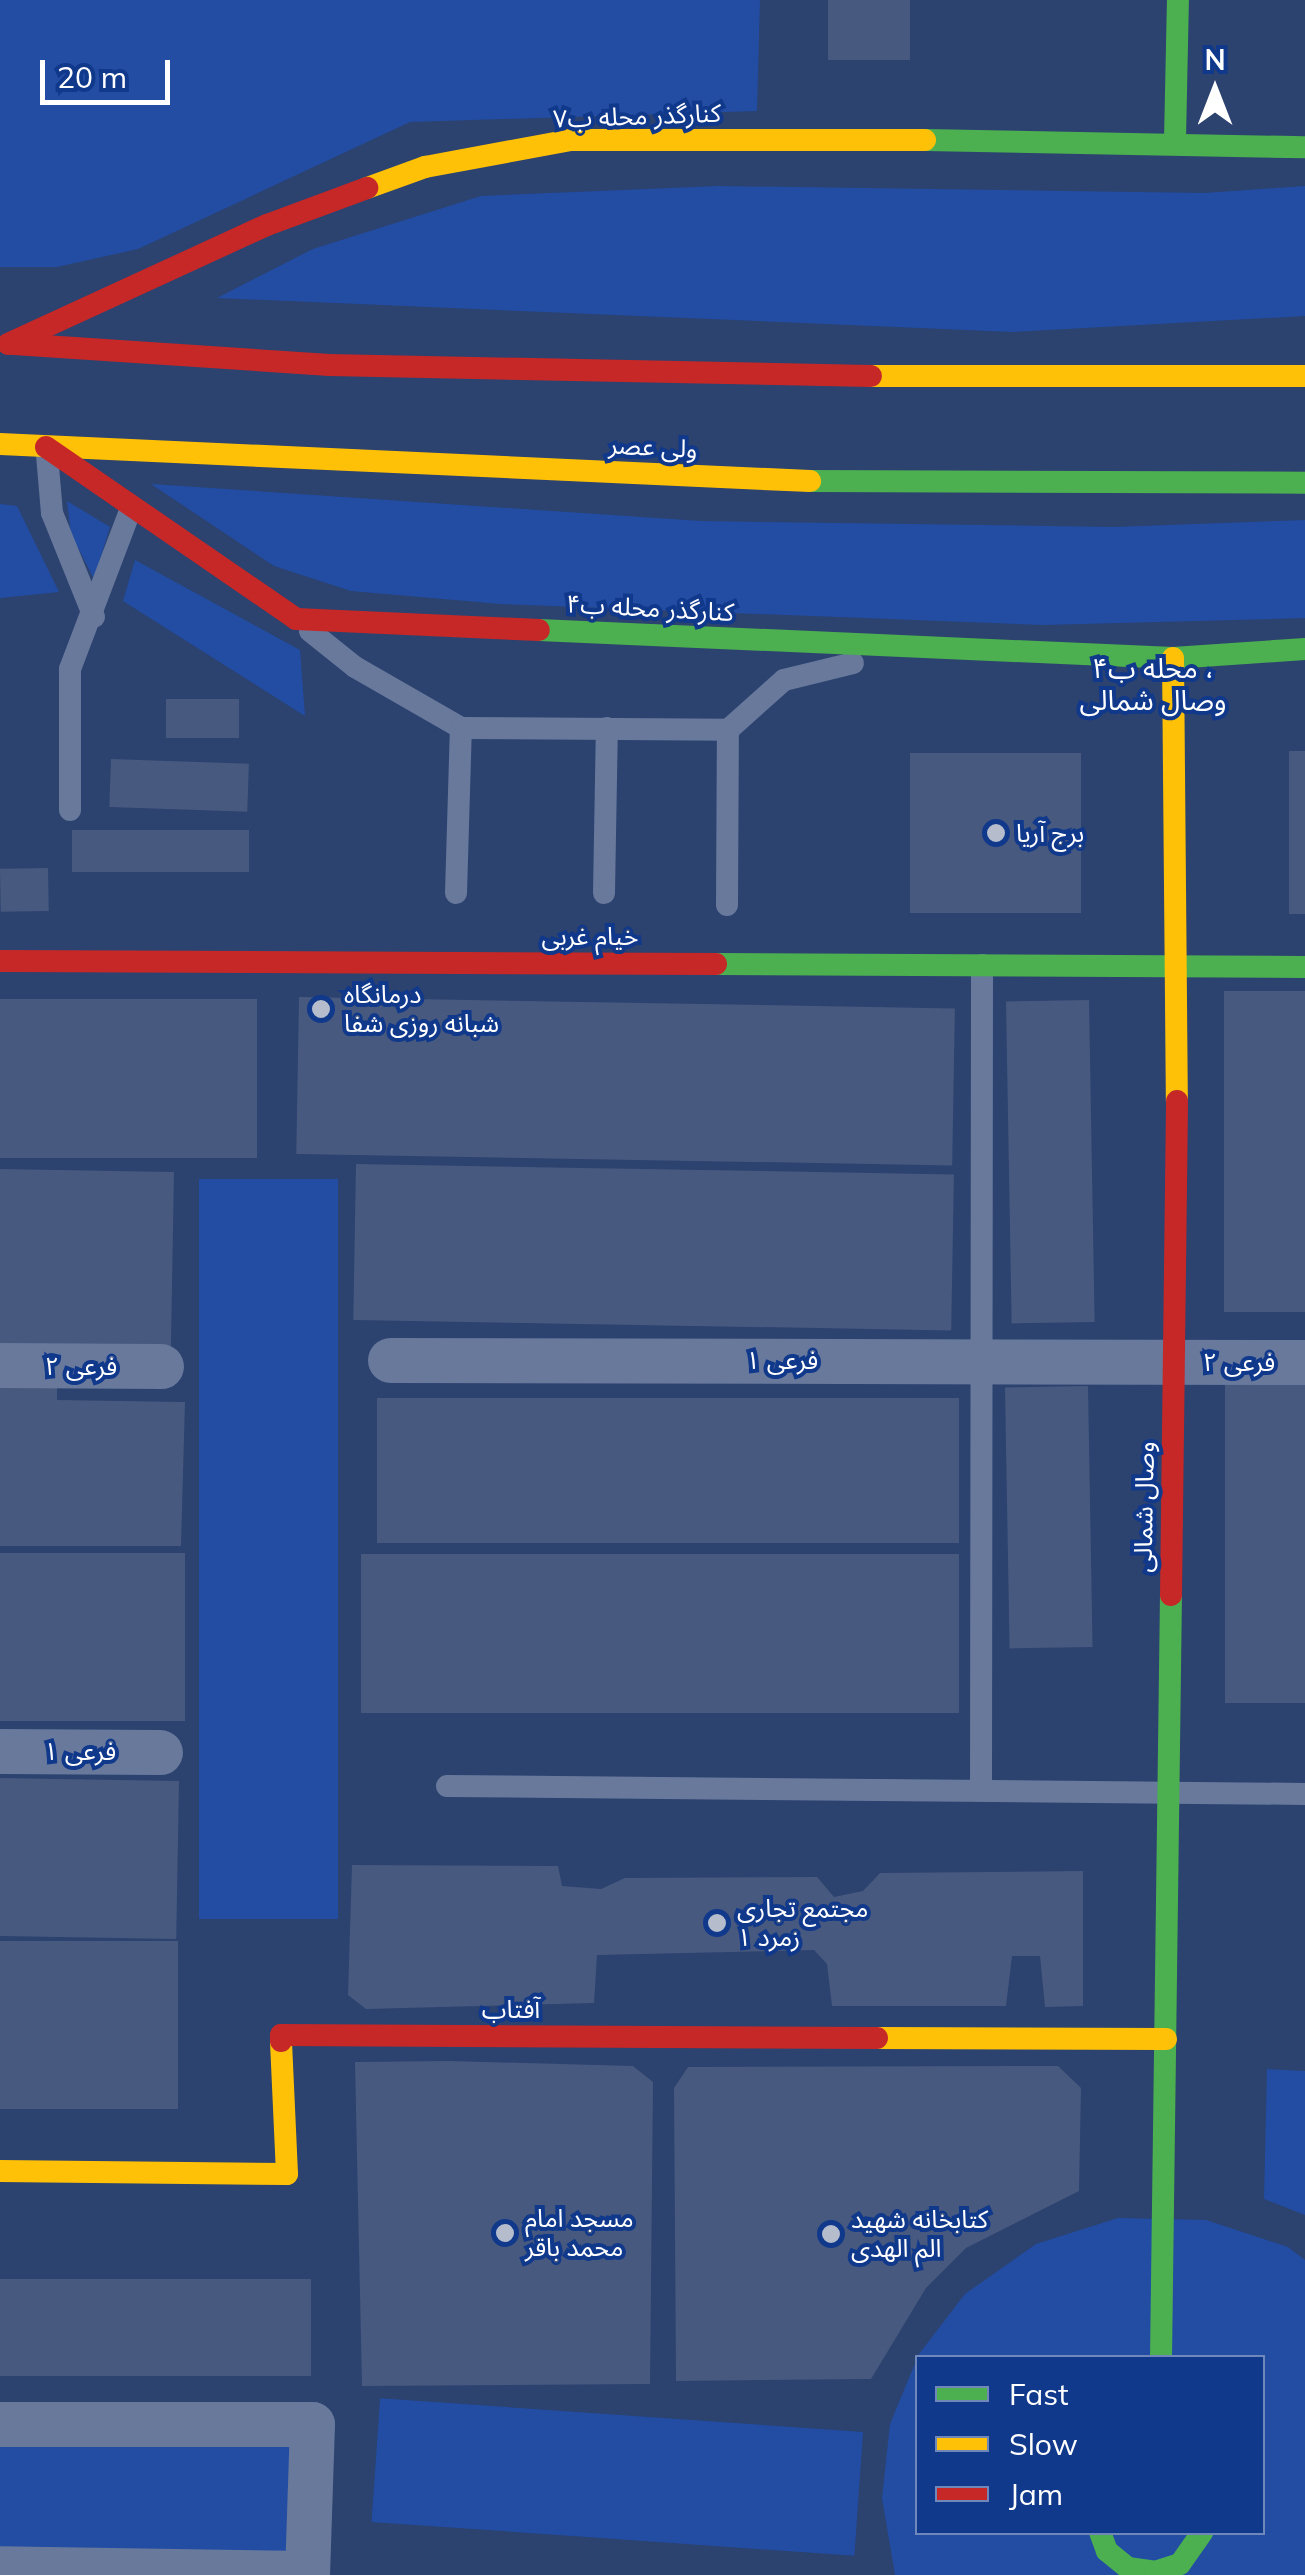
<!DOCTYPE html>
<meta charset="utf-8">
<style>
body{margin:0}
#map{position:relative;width:1305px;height:2575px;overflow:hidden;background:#2c426f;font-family:Mulish,"Noto Sans Arabic",sans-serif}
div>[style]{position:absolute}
.green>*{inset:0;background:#224da3;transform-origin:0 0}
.building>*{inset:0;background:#47597e;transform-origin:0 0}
.lane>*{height:22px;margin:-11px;padding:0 11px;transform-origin:11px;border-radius:11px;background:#68799c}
.street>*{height:45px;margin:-22.5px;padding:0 22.5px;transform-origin:22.5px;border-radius:22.5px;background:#68799c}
.fast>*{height:22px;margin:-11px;padding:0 11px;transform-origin:11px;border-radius:11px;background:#4caf50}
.slow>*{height:22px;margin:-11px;padding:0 11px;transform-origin:11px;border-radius:11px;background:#ffc107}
.jam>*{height:22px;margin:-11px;padding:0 11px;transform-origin:11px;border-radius:11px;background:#c62828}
.dots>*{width:28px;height:28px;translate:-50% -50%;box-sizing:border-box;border:5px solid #10388b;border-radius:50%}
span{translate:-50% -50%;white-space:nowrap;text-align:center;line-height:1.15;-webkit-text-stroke:8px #10388b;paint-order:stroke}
.street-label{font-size:25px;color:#fff}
.poi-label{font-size:25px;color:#fff}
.left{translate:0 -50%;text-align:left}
.neighbourhood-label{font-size:28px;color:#fff}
.legend{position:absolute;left:915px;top:2355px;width:350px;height:180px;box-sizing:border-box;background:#10388b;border:2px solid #7088b9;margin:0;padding:12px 18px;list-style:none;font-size:30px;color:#fff}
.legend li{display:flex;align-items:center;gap:20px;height:50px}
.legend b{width:50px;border:2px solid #7088b9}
.north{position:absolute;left:1165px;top:40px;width:100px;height:100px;-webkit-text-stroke:8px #10388b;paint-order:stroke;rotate:0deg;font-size:28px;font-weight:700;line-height:40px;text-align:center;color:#fff}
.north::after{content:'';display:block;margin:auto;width:35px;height:45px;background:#fff;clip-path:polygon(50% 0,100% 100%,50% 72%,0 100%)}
.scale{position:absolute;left:40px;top:60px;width:130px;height:45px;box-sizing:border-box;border:5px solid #fff;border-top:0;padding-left:12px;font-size:30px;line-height:35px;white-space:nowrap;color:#fff;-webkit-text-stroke:8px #10388b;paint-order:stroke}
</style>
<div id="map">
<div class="green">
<div style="clip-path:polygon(0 0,760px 0,757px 111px,410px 122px,138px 249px,57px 267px,0 267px)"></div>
<div style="clip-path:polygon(719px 186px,1205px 193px,1305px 186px,1305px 316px,1013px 332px,217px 298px,313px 249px,481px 196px)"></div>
<div style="clip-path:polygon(151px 484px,701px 521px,1113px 527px,1305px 520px,1305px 618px,1043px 625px,501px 604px,351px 591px,274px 566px)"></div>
<div style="clip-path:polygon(67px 501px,110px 527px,94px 579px,71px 534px)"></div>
<div style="clip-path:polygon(0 504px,17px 506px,59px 592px,0 598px)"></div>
<div style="clip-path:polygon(135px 560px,300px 650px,305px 716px,123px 601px)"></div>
<div style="left:199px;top:1179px;width:139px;height:740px"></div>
<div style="clip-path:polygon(1267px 2069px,1305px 2071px,1305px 2215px,1264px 2199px)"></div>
<div style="clip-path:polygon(evenodd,1118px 2218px,1206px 2220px,1288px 2247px,1305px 2260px,1305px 2575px,895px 2575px,882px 2498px,890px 2424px,919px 2354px,965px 2294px,1036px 2244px,1118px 2218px,918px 2358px,1262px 2358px,1262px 2532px,918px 2532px,918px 2358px)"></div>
<div style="left:863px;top:2432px;width:124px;height:484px;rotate:94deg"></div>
<div style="left:0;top:2440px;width:326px;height:116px"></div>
</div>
<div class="building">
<div style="left:828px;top:0;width:82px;height:60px"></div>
<div style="left:166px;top:699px;width:73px;height:39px"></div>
<div style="left:1289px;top:751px;width:16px;height:163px"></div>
<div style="left:1081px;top:753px;width:160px;height:171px;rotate:90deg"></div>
<div style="left:111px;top:759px;width:138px;height:48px;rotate:2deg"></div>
<div style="left:249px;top:830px;width:42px;height:177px;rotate:90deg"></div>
<div style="left:48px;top:868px;width:43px;height:48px;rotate:89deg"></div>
<div style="left:1305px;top:991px;width:321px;height:81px;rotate:90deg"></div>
<div style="left:299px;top:997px;width:656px;height:157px;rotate:1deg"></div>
<div style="left:0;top:999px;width:257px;height:159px"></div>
<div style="left:1089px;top:1000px;width:322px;height:83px;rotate:89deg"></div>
<div style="left:356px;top:1164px;width:598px;height:156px;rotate:1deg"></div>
<div style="left:0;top:1169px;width:174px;height:175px;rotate:1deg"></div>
<div style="left:1305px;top:1381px;width:322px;height:80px;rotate:90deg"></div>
<div style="clip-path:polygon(0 1386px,57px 1386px,57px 1400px,185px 1402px,181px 1546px,0 1546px)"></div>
<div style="left:1088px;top:1386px;width:261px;height:83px;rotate:89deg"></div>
<div style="left:377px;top:1398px;width:582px;height:145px"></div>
<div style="left:0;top:1553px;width:185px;height:168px"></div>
<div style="left:361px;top:1554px;width:598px;height:159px"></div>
<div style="left:0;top:1778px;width:179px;height:158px;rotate:1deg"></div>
<div style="clip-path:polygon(352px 1865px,558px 1866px,562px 1886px,601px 1889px,625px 1878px,817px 1877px,834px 1897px,863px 1891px,880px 1873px,1083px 1871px,1083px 2006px,1045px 2007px,1040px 1956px,1012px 1956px,1006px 2006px,832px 2006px,827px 1964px,814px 1950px,597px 1955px,594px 2003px,366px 2009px,348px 1995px)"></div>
<div style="left:0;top:1941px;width:178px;height:168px"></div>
<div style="clip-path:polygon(449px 2061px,633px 2066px,653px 2082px,650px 2384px,362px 2386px,355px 2062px)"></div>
<div style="clip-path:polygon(1058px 2066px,1081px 2088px,1079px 2191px,966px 2248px,926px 2288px,871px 2379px,676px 2381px,674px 2088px,688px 2067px)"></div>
<div style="left:0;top:2279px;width:311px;height:97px"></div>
</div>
<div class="lane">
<div style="left:47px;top:455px;width:58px;rotate:85.1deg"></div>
<div style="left:52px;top:513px;width:112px;rotate:68deg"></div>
<div style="left:310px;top:631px;width:58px;rotate:38.7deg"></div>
<div style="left:355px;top:667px;width:122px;rotate:29.9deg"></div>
<div style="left:461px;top:728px;width:267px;rotate:0.4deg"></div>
<div style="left:728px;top:730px;width:75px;rotate:-41.8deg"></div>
<div style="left:784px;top:680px;width:71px;rotate:-13.8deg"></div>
<div style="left:70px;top:810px;width:141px;rotate:-90deg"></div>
<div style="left:70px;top:669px;width:174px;rotate:-69.2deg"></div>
<div style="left:456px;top:893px;width:165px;rotate:-88.3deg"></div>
<div style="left:604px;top:893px;width:165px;rotate:-89deg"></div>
<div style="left:727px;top:905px;width:175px;rotate:-89.7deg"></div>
<div style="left:447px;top:1786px;width:858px;rotate:0.53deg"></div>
<div style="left:981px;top:1790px;width:825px;rotate:-89.93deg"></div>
</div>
<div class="street">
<div style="left:390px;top:1360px;width:915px;rotate:0.13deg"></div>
<div style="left:0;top:1365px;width:161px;rotate:0.4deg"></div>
<div style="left:0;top:1751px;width:160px;rotate:0.4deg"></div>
<div style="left:0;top:2424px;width:312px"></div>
<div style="left:312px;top:2424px;width:149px;rotate:91.9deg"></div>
<div style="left:307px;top:2573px;width:307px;rotate:-179.1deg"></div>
</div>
<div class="fast">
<div style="left:925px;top:140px;width:380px;rotate:1.1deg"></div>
<div style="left:1175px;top:140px;width:140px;rotate:-88.8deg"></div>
<div style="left:810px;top:481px;width:495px;rotate:0.2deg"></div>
<div style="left:539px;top:630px;width:635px;rotate:2.53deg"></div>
<div style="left:1173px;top:658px;width:132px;rotate:-3.9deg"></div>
<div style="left:716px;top:964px;width:589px;rotate:0.29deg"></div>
<div style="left:1161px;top:2358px;width:763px;rotate:-89.25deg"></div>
<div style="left:1100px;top:2532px;width:20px;rotate:70deg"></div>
<div style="left:1107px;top:2551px;width:27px;rotate:39deg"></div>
<div style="left:1128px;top:2568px;width:27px;rotate:8deg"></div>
<div style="left:1155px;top:2572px;width:26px;rotate:-18deg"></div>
<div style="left:1180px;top:2564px;width:39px;rotate:-55deg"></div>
</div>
<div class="slow">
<div style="left:367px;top:188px;width:62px;rotate:-19.9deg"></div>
<div style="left:425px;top:167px;width:147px;rotate:-10.5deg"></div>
<div style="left:570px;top:140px;width:355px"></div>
<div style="left:871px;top:376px;width:434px"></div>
<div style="left:0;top:444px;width:811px;rotate:2.62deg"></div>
<div style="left:1173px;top:658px;width:443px;rotate:89.5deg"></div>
<div style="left:877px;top:2038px;width:289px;rotate:0.2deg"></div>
<div style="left:0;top:2171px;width:287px;rotate:0.6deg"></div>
<div style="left:287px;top:2174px;width:133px;rotate:-92.6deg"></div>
</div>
<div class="jam">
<div style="left:8px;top:344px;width:285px;rotate:-24.7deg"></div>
<div style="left:267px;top:225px;width:107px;rotate:-20.3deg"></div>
<div style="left:14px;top:344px;width:316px;rotate:3.8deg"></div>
<div style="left:329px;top:365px;width:542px;rotate:1.16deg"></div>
<div style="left:46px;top:447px;width:303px;rotate:34.5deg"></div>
<div style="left:296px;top:619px;width:243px;rotate:2.6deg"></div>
<div style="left:0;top:961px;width:716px;rotate:0.24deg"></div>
<div style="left:1171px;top:1595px;width:494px;rotate:-89.3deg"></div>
<div style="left:281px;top:2041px;width:6px;rotate:-90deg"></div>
<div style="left:281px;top:2035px;width:596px;rotate:0.29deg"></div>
</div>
<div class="dots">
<div style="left:996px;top:833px;background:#b5bdcd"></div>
<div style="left:321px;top:1009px;background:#b5bdcd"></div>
<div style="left:717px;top:1923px;background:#b5bdcd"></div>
<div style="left:505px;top:2233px;background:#b5bdcd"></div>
<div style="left:831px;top:2234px;background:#b5bdcd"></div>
</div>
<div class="street-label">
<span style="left:637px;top:116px;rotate:-2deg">کنارگذر محله ب۷</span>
<span style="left:653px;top:447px;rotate:3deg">ولی عصر</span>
<span style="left:650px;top:608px;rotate:3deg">کنارگذر محله ب۴</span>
<span style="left:590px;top:936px">خیام غربی</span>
<span style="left:782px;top:1360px">فرعی ۱</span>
<span style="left:1239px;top:1362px">فرعی ۲</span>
<span style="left:81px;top:1366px">فرعی ۲</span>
<span style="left:1144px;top:1507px;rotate:-89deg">وصال شمالی</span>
<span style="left:80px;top:1751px">فرعی ۱</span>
<span style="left:511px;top:2009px">آفتاب</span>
</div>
<div class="poi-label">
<span class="left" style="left:1016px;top:833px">برج آریا</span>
<span class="left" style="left:344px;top:1009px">درمانگاه<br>شبانه روزی شفا</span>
<span class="left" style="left:737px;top:1923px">مجتمع تجاری<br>زمرد ۱</span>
<span class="left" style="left:525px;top:2233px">مسجد امام<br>محمد باقر</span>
<span class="left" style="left:851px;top:2234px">کتابخانه شهید<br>الم الهدی</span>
</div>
<div class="neighbourhood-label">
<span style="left:1153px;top:684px">محله ب۴ ،<br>وصال شمالی</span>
</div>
<ul class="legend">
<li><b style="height:12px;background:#4caf50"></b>Fast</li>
<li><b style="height:12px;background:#ffc107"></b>Slow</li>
<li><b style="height:12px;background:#c62828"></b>Jam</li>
</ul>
<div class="north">N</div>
<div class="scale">20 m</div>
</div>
